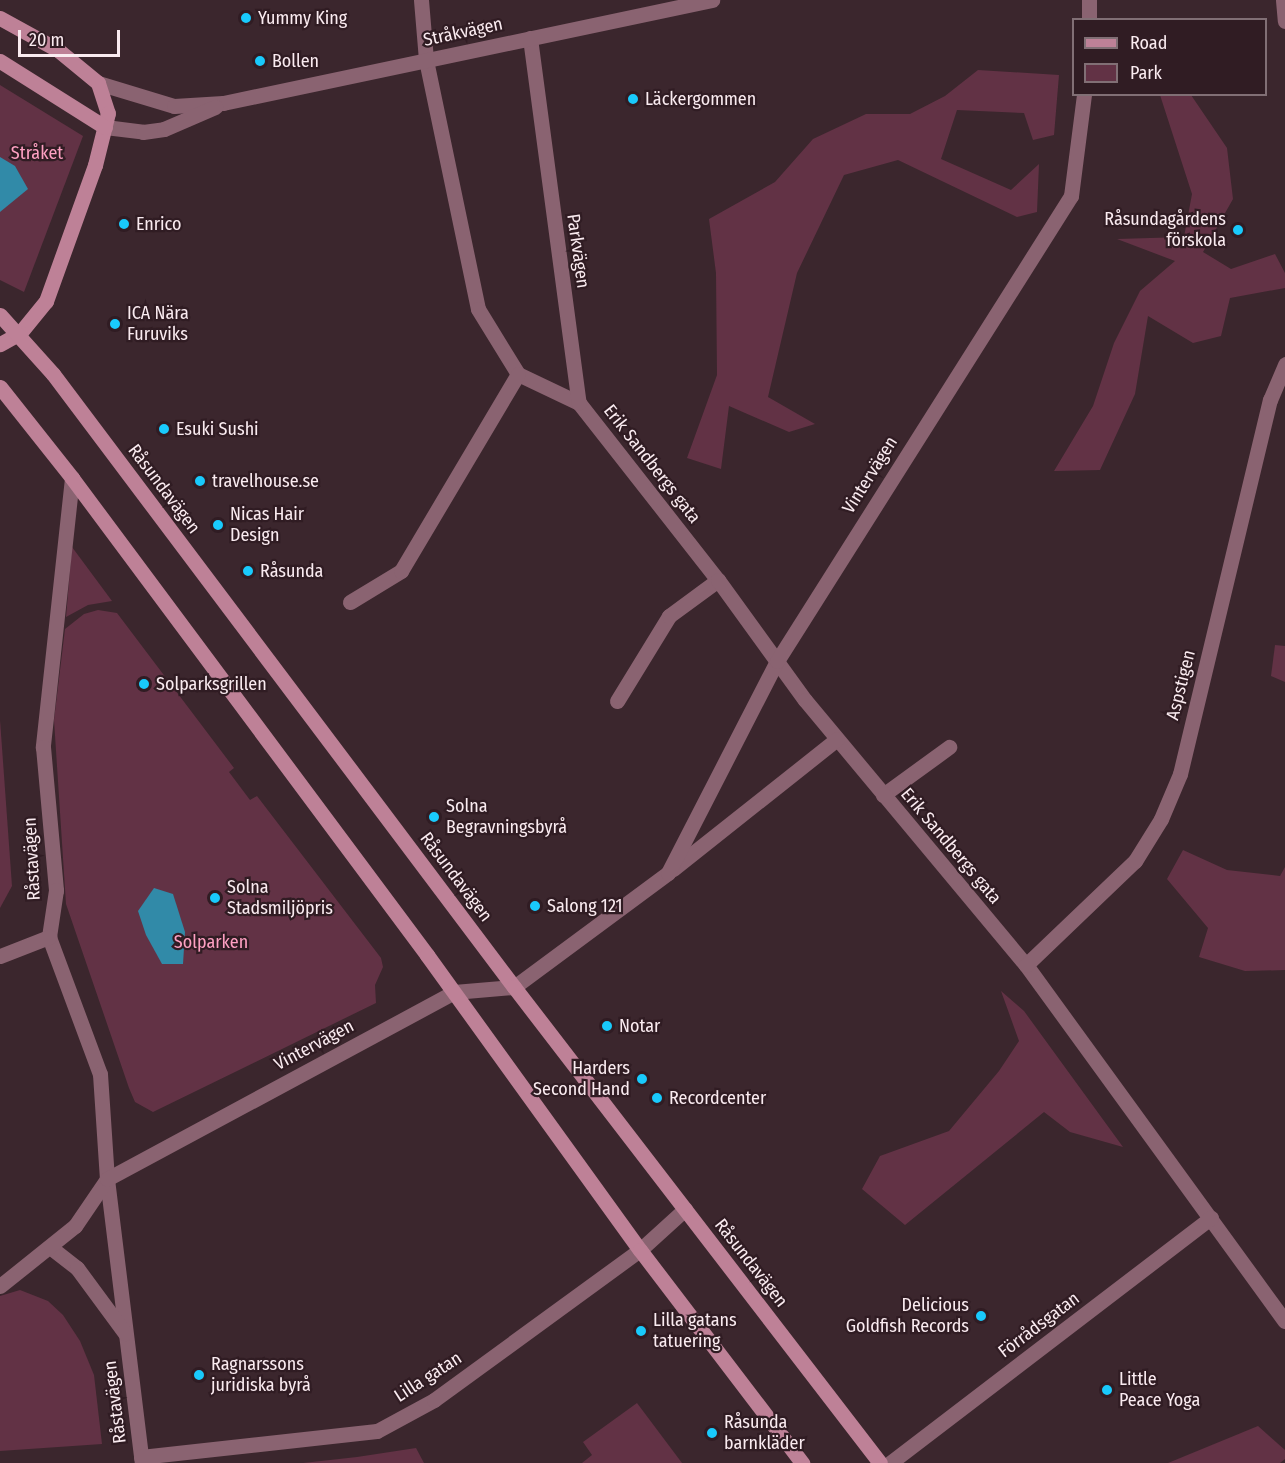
<!DOCTYPE html>
<meta charset="utf-8">
<style>
body{margin:0}
#map{position:relative;width:1285px;height:1463px;overflow:hidden;background:#3b262d;font-family:"Fira Sans Condensed",sans-serif}
div>[style]{position:absolute}
.green>*{inset:0;background:#623245}
.water>*{inset:0;background:#318aa8}
.lane>*{height:15px;margin:-7.5px;padding:0 7.5px;transform-origin:7.5px;border-radius:7.5px;background:#8a6371}
.street>*{height:15px;margin:-7.5px;padding:0 7.5px;transform-origin:7.5px;border-radius:7.5px;background:#8a6371}
.secondary>*{height:15px;margin:-7.5px;padding:0 7.5px;transform-origin:7.5px;border-radius:7.5px;background:#be8197}
.dots>*{width:16px;height:16px;translate:-50% -50%;box-sizing:border-box;border:3px solid #301c23;border-radius:50%}
span{translate:-50% -50%;white-space:nowrap;text-align:center;line-height:1.15;-webkit-text-stroke:4.5px #301c23;paint-order:stroke}
.poi-label{font-size:18px;color:#faebf0}
.left{translate:0 -50%;text-align:left}
.right{translate:-100% -50%;text-align:right}
.street-label{font-size:18px;color:#faebf0}
.park-label{font-size:18px;color:#fea0c2}
.legend{position:absolute;left:1072px;top:18px;width:195px;height:78px;box-sizing:border-box;background:#301c23;border:2px solid #816f75;margin:0;padding:8px 10px;list-style:none;font-size:18px;color:#faebf0}
.legend li{display:flex;align-items:center;gap:12px;height:30px}
.legend b{width:30px;border:2px solid #816f75}
.scale{position:absolute;left:18px;top:30px;width:102px;height:27px;box-sizing:border-box;border:3px solid #faebf0;border-top:0;padding-left:8px;font-size:18px;line-height:21px;white-space:nowrap;color:#faebf0;-webkit-text-stroke:4px #301c23;paint-order:stroke}
</style>
<div id="map">
<div class="green">
<div style="clip-path:polygon(978px 70px,1059px 75px,1054px 135px,1033px 140px,1024px 113px,957px 110px,941px 159px,1011px 190px,1039px 164px,1037px 212px,1017px 217px,898px 160px,844px 175px,797px 273px,768px 397px,815px 424px,789px 432px,729px 406px,721px 469px,687px 458px,717px 375px,716px 273px,709px 219px,775px 182px,813px 139px,866px 114px,910px 114px,945px 96px)"></div>
<div style="clip-path:polygon(0 85px,83px 136px,24px 292px,0 280px)"></div>
<div style="clip-path:polygon(1160px 95px,1191px 95px,1227px 148px,1233px 199px,1203px 252px,1231px 269px,1275px 254px,1285px 273px,1285px 288px,1230px 298px,1221px 336px,1193px 343px,1148px 316px,1135px 394px,1100px 470px,1054px 471px,1093px 406px,1114px 343px,1140px 291px,1175px 261px,1117px 239px,1184px 237px,1192px 194px)"></div>
<div style="clip-path:polygon(72px 547px,112px 601px,88px 605px,66px 617px)"></div>
<div style="clip-path:polygon(98px 610px,117px 613px,234px 768px,229px 772px,250px 800px,257px 796px,381px 958px,383px 967px,375px 985px,376px 1003px,153px 1112px,135px 1102px,129px 1088px,66px 904px,54px 720px,65px 629px,84px 614px)"></div>
<div style="clip-path:polygon(1275px 645px,1285px 646px,1285px 682px,1271px 676px)"></div>
<div style="clip-path:polygon(0 720px,12px 886px,0 908px)"></div>
<div style="clip-path:polygon(1183px 850px,1227px 870px,1280px 876px,1285px 867px,1285px 970px,1245px 971px,1199px 957px,1208px 928px,1167px 879px)"></div>
<div style="clip-path:polygon(1001px 991px,1024px 1011px,1123px 1147px,1070px 1132px,1044px 1112px,905px 1225px,862px 1189px,880px 1156px,949px 1131px,999px 1071px,1019px 1041px)"></div>
<div style="clip-path:polygon(20px 1290px,48px 1301px,63px 1315px,80px 1341px,94px 1375px,102px 1444px,0 1451px,0 1296px)"></div>
<div style="clip-path:polygon(637px 1403px,682px 1463px,582px 1463px,592px 1455px,583px 1442px)"></div>
<div style="clip-path:polygon(1258px 1426px,1285px 1450px,1285px 1459px,1280px 1463px,1168px 1463px)"></div>
<div style="clip-path:polygon(416px 1448px,424px 1463px,303px 1463px,357px 1457px)"></div>
</div>
<div class="water">
<div style="clip-path:polygon(0 157px,15px 166px,28px 189px,0 212px)"></div>
<div style="clip-path:polygon(154px 888px,173px 894px,185px 932px,183px 964px,162px 964px,146px 935px,138px 911px)"></div>
</div>
<div class="lane">
<div style="left:1283px;top:0;width:21px;rotate:85deg"></div>
<div style="left:617px;top:701px;width:100px;rotate:-58.5deg"></div>
<div style="left:669px;top:616px;width:61px;rotate:-36.3deg"></div>
<div style="left:883px;top:795px;width:82px;rotate:-36deg"></div>
</div>
<div class="street">
<div style="left:421px;top:0;width:60px;rotate:85.2deg"></div>
<div style="left:426px;top:60px;width:254px;rotate:78.2deg"></div>
<div style="left:478px;top:309px;width:76px;rotate:58.4deg"></div>
<div style="left:518px;top:374px;width:68px;rotate:25.4deg"></div>
<div style="left:579px;top:403px;width:225px;rotate:51.9deg"></div>
<div style="left:718px;top:580px;width:148px;rotate:54.1deg"></div>
<div style="left:805px;top:700px;width:345px;rotate:50.2deg"></div>
<div style="left:1026px;top:965px;width:440px;rotate:54deg"></div>
<div style="left:1089px;top:20px;width:20px;rotate:-90deg"></div>
<div style="left:530px;top:38px;width:368px;rotate:82.4deg"></div>
<div style="left:98px;top:83px;width:79px;rotate:16.8deg"></div>
<div style="left:174px;top:106px;width:49px;rotate:-3.5deg"></div>
<div style="left:223px;top:103px;width:500px;rotate:-11.9deg"></div>
<div style="left:105px;top:127px;width:38px;rotate:7deg"></div>
<div style="left:143px;top:132px;width:21px;rotate:-8deg"></div>
<div style="left:164px;top:129px;width:56px;rotate:-23.3deg"></div>
<div style="left:72px;top:478px;width:271px;rotate:96.2deg"></div>
<div style="left:43px;top:747px;width:144px;rotate:84.8deg"></div>
<div style="left:56px;top:890px;width:48px;rotate:98.5deg"></div>
<div style="left:49px;top:937px;width:146px;rotate:69.6deg"></div>
<div style="left:100px;top:1074px;width:105px;rotate:86.2deg"></div>
<div style="left:107px;top:1179px;width:286px;rotate:83deg"></div>
<div style="left:350px;top:602px;width:60px;rotate:-31.3deg"></div>
<div style="left:401px;top:571px;width:229px;rotate:-59.3deg"></div>
<div style="left:673px;top:869px;width:209px;rotate:-38.4deg"></div>
<div style="left:0;top:956px;width:53px;rotate:-21.2deg"></div>
<div style="left:1026px;top:965px;width:151px;rotate:-43.7deg"></div>
<div style="left:1135px;top:861px;width:49px;rotate:-58.2deg"></div>
<div style="left:1161px;top:819px;width:49px;rotate:-67.1deg"></div>
<div style="left:1180px;top:774px;width:385px;rotate:-76.5deg"></div>
<div style="left:1270px;top:400px;width:39px;rotate:-67deg"></div>
<div style="left:50px;top:1247px;width:34px;rotate:38deg"></div>
<div style="left:77px;top:1268px;width:81px;rotate:53.6deg"></div>
<div style="left:0;top:1286px;width:96px;rotate:-38.7deg"></div>
<div style="left:75px;top:1226px;width:57px;rotate:-55.8deg"></div>
<div style="left:107px;top:1179px;width:394px;rotate:-28.3deg"></div>
<div style="left:454px;top:992px;width:60px;rotate:-4.8deg"></div>
<div style="left:514px;top:987px;width:192px;rotate:-36.5deg"></div>
<div style="left:668px;top:873px;width:238px;rotate:-62.8deg"></div>
<div style="left:777px;top:661px;width:550px;rotate:-57.7deg"></div>
<div style="left:1071px;top:196px;width:103px;rotate:-82.7deg"></div>
<div style="left:141px;top:1457px;width:237px;rotate:-6.3deg"></div>
<div style="left:377px;top:1431px;width:65px;rotate:-28.5deg"></div>
<div style="left:434px;top:1400px;width:255px;rotate:-36.1deg"></div>
<div style="left:640px;top:1250px;width:61px;rotate:-42.3deg"></div>
<div style="left:890px;top:1463px;width:404px;rotate:-37.4deg"></div>
</div>
<div class="secondary">
<div style="left:0;top:18px;width:66px;rotate:28.9deg"></div>
<div style="left:58px;top:50px;width:52px;rotate:39.5deg"></div>
<div style="left:98px;top:83px;width:32px;rotate:72deg"></div>
<div style="left:108px;top:113px;width:54px;rotate:104deg"></div>
<div style="left:95px;top:165px;width:145px;rotate:109.8deg"></div>
<div style="left:46px;top:301px;width:41px;rotate:129.1deg"></div>
<div style="left:20px;top:333px;width:23px;rotate:151deg"></div>
<div style="left:0;top:61px;width:124px;rotate:32.2deg"></div>
<div style="left:0;top:315px;width:79px;rotate:48.1deg"></div>
<div style="left:53px;top:374px;width:767px;rotate:53.06deg"></div>
<div style="left:514px;top:987px;width:600px;rotate:52.44deg"></div>
<div style="left:0;top:387px;width:116px;rotate:51.6deg"></div>
<div style="left:72px;top:478px;width:595px;rotate:53.34deg"></div>
<div style="left:427px;top:955px;width:364px;rotate:54.2deg"></div>
<div style="left:640px;top:1250px;width:268px;rotate:52.7deg"></div>
</div>
<div class="dots">
<div style="left:246px;top:18px;background:#19cafc"></div>
<div style="left:260px;top:61px;background:#19cafc"></div>
<div style="left:633px;top:99px;background:#19cafc"></div>
<div style="left:124px;top:224px;background:#19cafc"></div>
<div style="left:1238px;top:230px;background:#19cafc"></div>
<div style="left:115px;top:324px;background:#19cafc"></div>
<div style="left:164px;top:429px;background:#19cafc"></div>
<div style="left:200px;top:481px;background:#19cafc"></div>
<div style="left:218px;top:525px;background:#19cafc"></div>
<div style="left:248px;top:571px;background:#19cafc"></div>
<div style="left:144px;top:684px;background:#19cafc"></div>
<div style="left:434px;top:817px;background:#19cafc"></div>
<div style="left:215px;top:898px;background:#19cafc"></div>
<div style="left:535px;top:906px;background:#19cafc"></div>
<div style="left:607px;top:1026px;background:#19cafc"></div>
<div style="left:642px;top:1079px;background:#19cafc"></div>
<div style="left:657px;top:1098px;background:#19cafc"></div>
<div style="left:981px;top:1316px;background:#19cafc"></div>
<div style="left:641px;top:1331px;background:#19cafc"></div>
<div style="left:199px;top:1375px;background:#19cafc"></div>
<div style="left:1107px;top:1390px;background:#19cafc"></div>
<div style="left:712px;top:1433px;background:#19cafc"></div>
</div>
<div class="poi-label">
<span class="left" style="left:258px;top:18px">Yummy King</span>
<span class="left" style="left:272px;top:61px">Bollen</span>
<span class="left" style="left:645px;top:99px">Läckergommen</span>
<span class="right" style="left:1226px;top:230px">Råsundagårdens<br>förskola</span>
<span class="left" style="left:136px;top:224px">Enrico</span>
<span class="left" style="left:127px;top:324px">ICA Nära<br>Furuviks</span>
<span class="left" style="left:176px;top:429px">Esuki Sushi</span>
<span class="left" style="left:212px;top:481px">travelhouse.se</span>
<span class="left" style="left:230px;top:525px">Nicas Hair<br>Design</span>
<span class="left" style="left:260px;top:571px">Råsunda</span>
<span class="left" style="left:156px;top:684px">Solparksgrillen</span>
<span class="left" style="left:446px;top:817px">Solna<br>Begravningsbyrå</span>
<span class="left" style="left:227px;top:898px">Solna<br>Stadsmiljöpris</span>
<span class="left" style="left:547px;top:906px">Salong 121</span>
<span class="left" style="left:619px;top:1026px">Notar</span>
<span class="right" style="left:630px;top:1079px">Harders<br>Second Hand</span>
<span class="left" style="left:669px;top:1098px">Recordcenter</span>
<span class="right" style="left:969px;top:1316px">Delicious<br>Goldfish Records</span>
<span class="left" style="left:653px;top:1331px">Lilla gatans<br>tatuering</span>
<span class="left" style="left:211px;top:1375px">Ragnarssons<br>juridiska byrå</span>
<span class="left" style="left:1119px;top:1390px">Little<br>Peace Yoga</span>
<span class="left" style="left:724px;top:1433px">Råsunda<br>barnkläder</span>
</div>
<div class="street-label">
<span style="left:463px;top:32px;rotate:-12deg">Stråkvägen</span>
<span style="left:578px;top:251px;rotate:82deg">Parkvägen</span>
<span style="left:652px;top:464px;rotate:52deg">Erik Sandbergs gata</span>
<span style="left:870px;top:475px;rotate:-58deg">Vintervägen</span>
<span style="left:164px;top:489px;rotate:53deg">Råsundavägen</span>
<span style="left:1181px;top:685px;rotate:-76deg">Aspstigen</span>
<span style="left:951px;top:846px;rotate:50deg">Erik Sandbergs gata</span>
<span style="left:32px;top:859px;rotate:-93deg">Råstavägen</span>
<span style="left:456px;top:877px;rotate:53deg">Råsundavägen</span>
<span style="left:314px;top:1045px;rotate:-28deg">Vintervägen</span>
<span style="left:751px;top:1263px;rotate:52deg">Råsundavägen</span>
<span style="left:1039px;top:1325px;rotate:-37deg">Förrådsgatan</span>
<span style="left:428px;top:1377px;rotate:-33deg">Lilla gatan</span>
<span style="left:115px;top:1402px;rotate:-97deg">Råstavägen</span>
</div>
<div class="park-label">
<span style="left:37px;top:153px">Stråket</span>
<span style="left:211px;top:942px">Solparken</span>
</div>
<ul class="legend">
<li><b style="height:8px;background:#be8197"></b>Road</li>
<li><b style="height:16px;background:#623245"></b>Park</li>
</ul>
<div class="scale">20 m</div>
</div>
